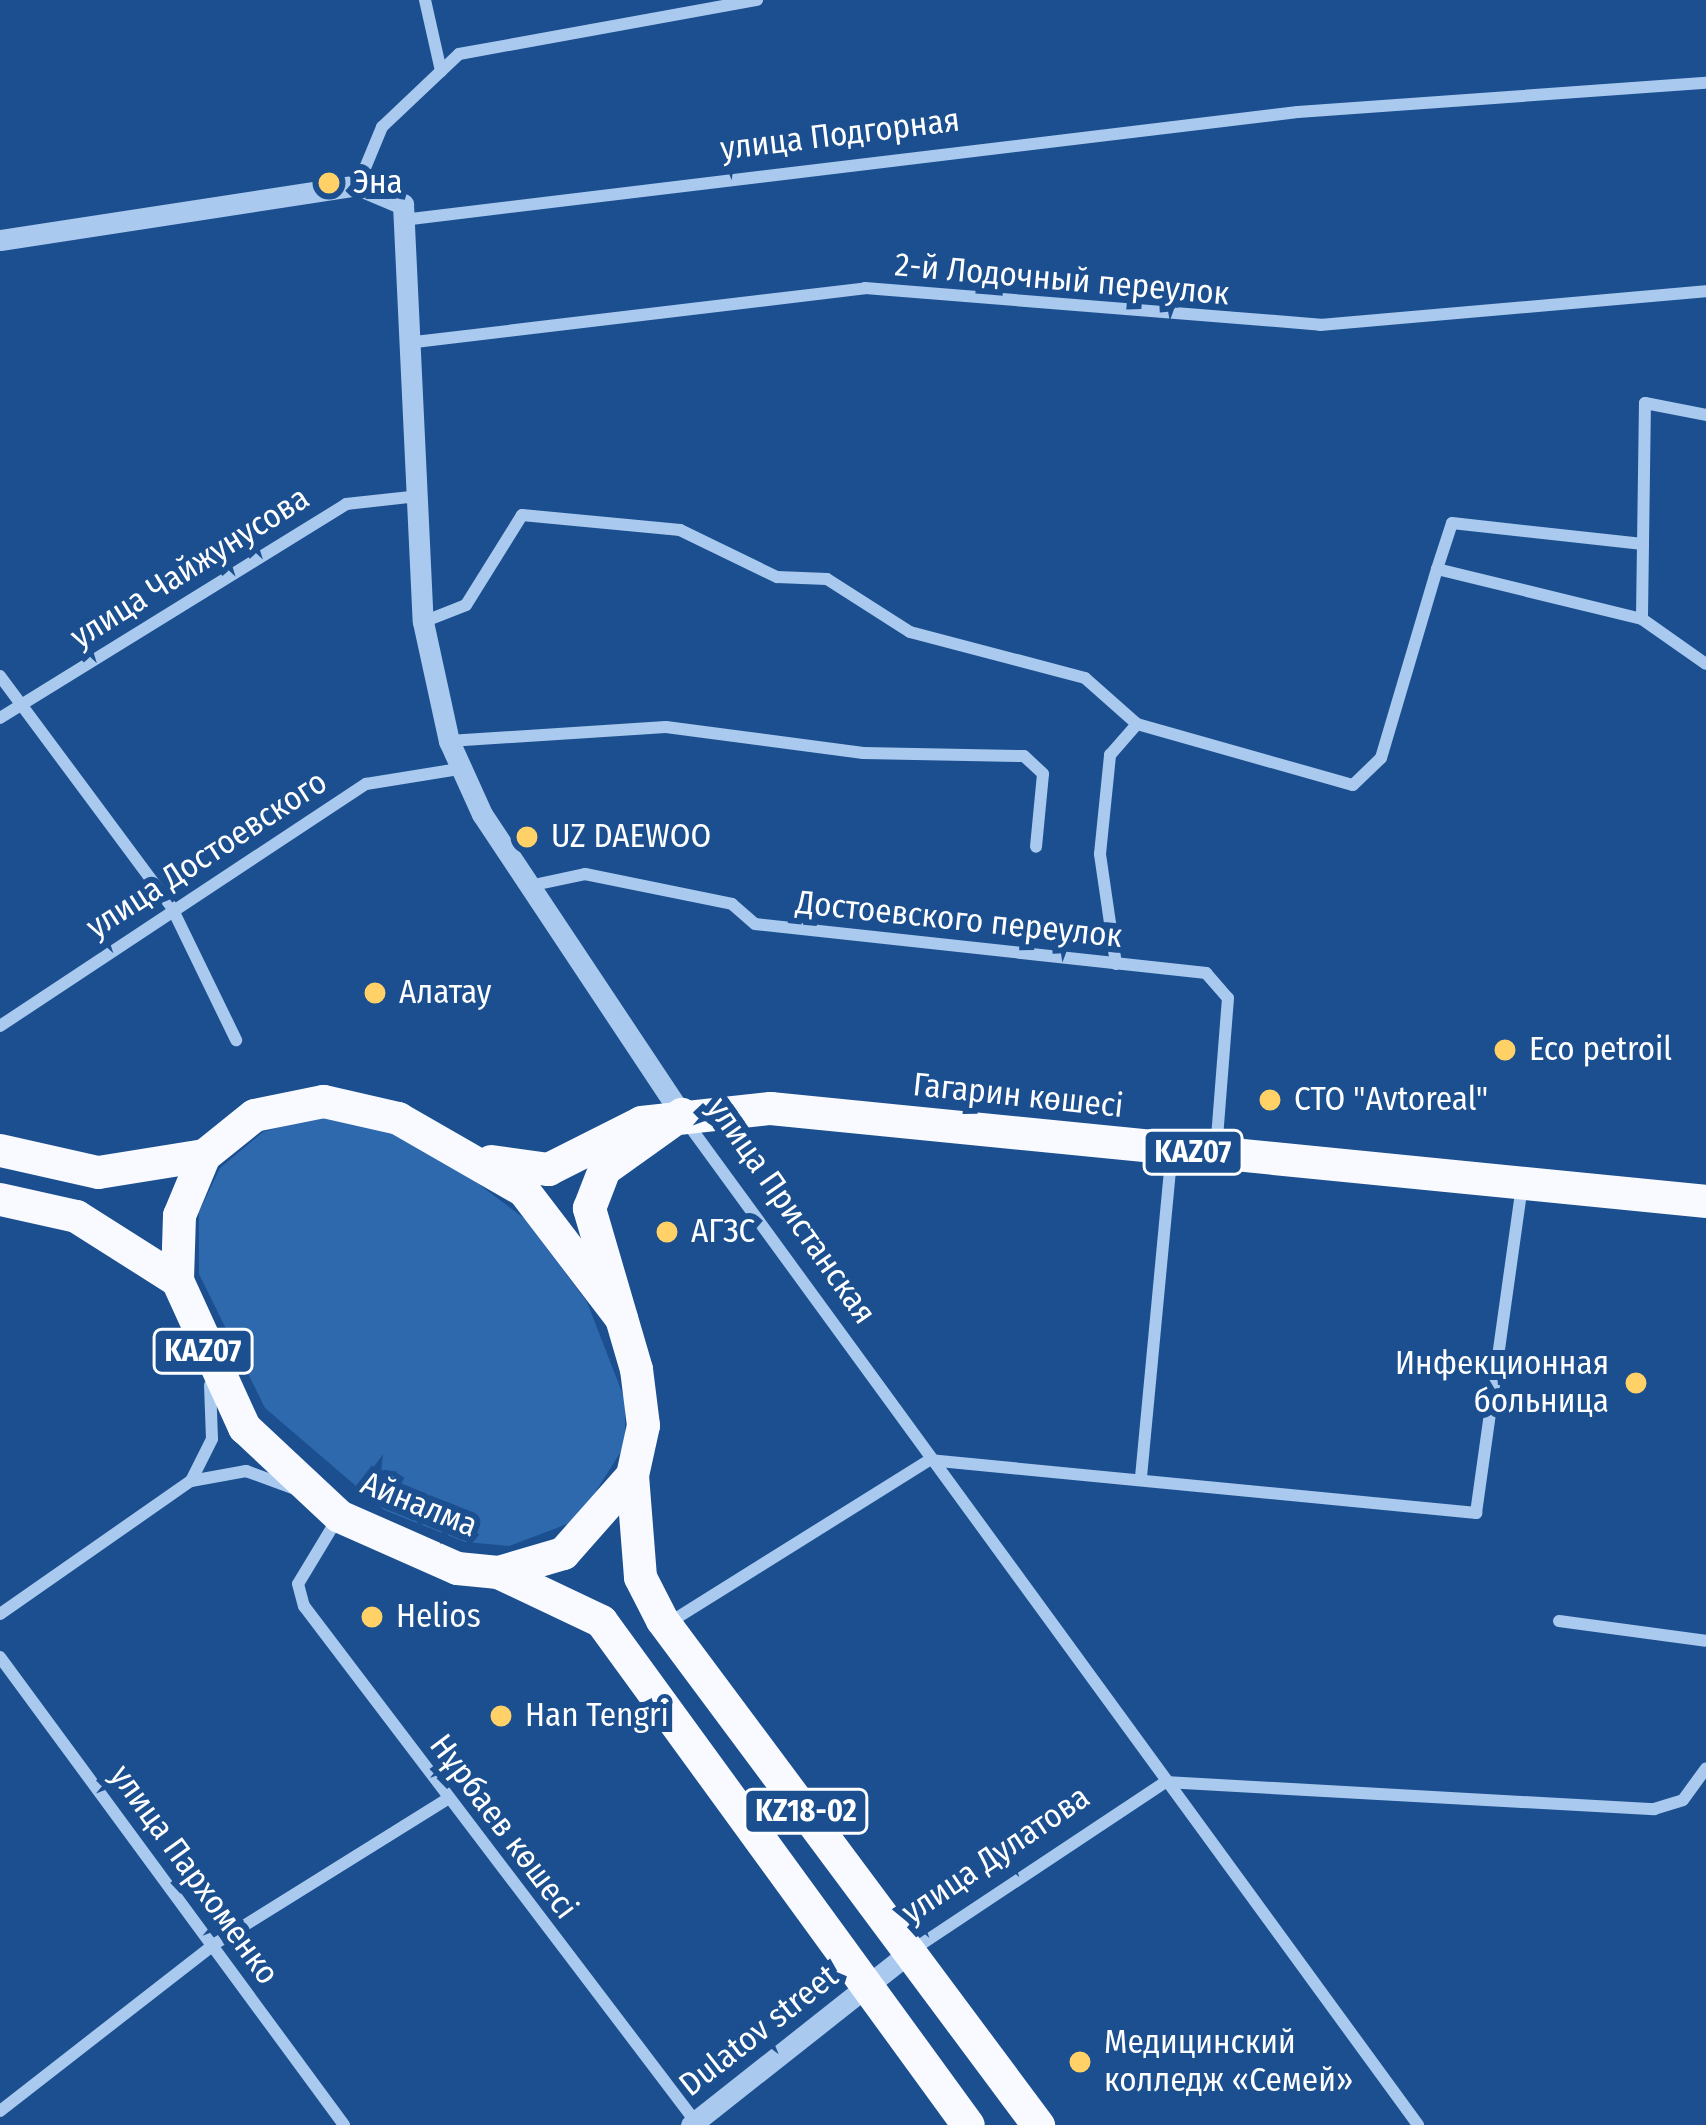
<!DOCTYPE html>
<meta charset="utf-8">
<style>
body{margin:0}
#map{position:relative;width:1706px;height:2125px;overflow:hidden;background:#1b4f8f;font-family:"Fira Sans Condensed",sans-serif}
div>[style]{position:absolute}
.green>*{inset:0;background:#2e69ad}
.minor>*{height:12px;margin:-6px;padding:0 6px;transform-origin:6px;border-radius:6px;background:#a9c9ee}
.tertiary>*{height:21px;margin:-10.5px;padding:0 10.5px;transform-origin:10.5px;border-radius:10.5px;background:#a9c9ee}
.trunk>*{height:33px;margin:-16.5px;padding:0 16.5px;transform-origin:16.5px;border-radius:16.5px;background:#f8faff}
.dots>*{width:33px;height:33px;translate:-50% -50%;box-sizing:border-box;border:6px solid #1b4f8f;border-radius:50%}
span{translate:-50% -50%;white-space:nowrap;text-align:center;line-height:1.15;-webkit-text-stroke:12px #1b4f8f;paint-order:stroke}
.shield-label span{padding:3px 9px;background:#1b4f8f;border:3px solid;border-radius:9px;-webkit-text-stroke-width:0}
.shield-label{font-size:30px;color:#fff;font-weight:700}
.street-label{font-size:33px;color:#fff}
.poi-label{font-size:33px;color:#fff}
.left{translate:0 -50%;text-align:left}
.right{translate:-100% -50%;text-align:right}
</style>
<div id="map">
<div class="green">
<div style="clip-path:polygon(319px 1116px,385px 1128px,447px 1160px,525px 1219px,587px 1302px,625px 1400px,625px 1445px,578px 1520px,509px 1546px,465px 1542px,384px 1510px,265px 1408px,199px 1274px,199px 1212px,220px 1168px,263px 1132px)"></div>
</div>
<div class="minor">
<div style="left:425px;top:0;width:73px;rotate:77.3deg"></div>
<div style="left:358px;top:185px;width:63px;rotate:-67.5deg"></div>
<div style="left:382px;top:127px;width:106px;rotate:-43.5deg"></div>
<div style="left:459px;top:54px;width:303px;rotate:-10.3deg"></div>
<div style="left:411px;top:219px;width:893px;rotate:-6.88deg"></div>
<div style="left:1298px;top:112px;width:409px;rotate:-4.1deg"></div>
<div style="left:415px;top:342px;width:453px;rotate:-6.8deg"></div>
<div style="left:865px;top:288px;width:457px;rotate:4.6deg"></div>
<div style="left:1320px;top:325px;width:387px;rotate:-5deg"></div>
<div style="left:1643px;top:544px;width:75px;rotate:90.8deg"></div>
<div style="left:1642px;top:619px;width:78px;rotate:35.1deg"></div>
<div style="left:1437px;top:569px;width:48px;rotate:-71.9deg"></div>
<div style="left:1452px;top:523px;width:192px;rotate:6.3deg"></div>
<div style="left:1643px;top:544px;width:141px;rotate:-89.2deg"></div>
<div style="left:1645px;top:403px;width:62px;rotate:11.1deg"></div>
<div style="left:423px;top:622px;width:46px;rotate:-21.6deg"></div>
<div style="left:466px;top:605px;width:106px;rotate:-58.1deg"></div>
<div style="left:522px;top:515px;width:159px;rotate:5.4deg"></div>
<div style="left:680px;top:530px;width:108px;rotate:25.9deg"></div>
<div style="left:777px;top:577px;width:50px;rotate:2.3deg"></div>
<div style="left:827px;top:579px;width:98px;rotate:32.6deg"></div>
<div style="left:910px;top:632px;width:181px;rotate:14.7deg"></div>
<div style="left:1085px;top:678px;width:69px;rotate:41.5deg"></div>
<div style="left:1137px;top:724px;width:224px;rotate:15.8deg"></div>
<div style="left:1353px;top:785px;width:39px;rotate:-44deg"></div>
<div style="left:1381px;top:758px;width:197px;rotate:-73.5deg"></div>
<div style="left:1437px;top:569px;width:211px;rotate:13.7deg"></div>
<div style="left:0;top:676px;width:289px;rotate:53.4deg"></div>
<div style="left:172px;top:908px;width:147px;rotate:64.1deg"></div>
<div style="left:0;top:718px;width:407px;rotate:-31.7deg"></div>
<div style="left:346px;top:504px;width:72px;rotate:-6.3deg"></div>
<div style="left:449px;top:741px;width:217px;rotate:-3.7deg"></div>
<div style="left:666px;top:727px;width:199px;rotate:7.5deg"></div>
<div style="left:863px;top:753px;width:161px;rotate:1.1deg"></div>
<div style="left:1024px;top:756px;width:26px;rotate:43deg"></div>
<div style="left:1043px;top:774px;width:73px;rotate:95.5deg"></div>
<div style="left:529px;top:886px;width:57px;rotate:-12.1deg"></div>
<div style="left:585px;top:874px;width:150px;rotate:11.5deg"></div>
<div style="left:732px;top:904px;width:30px;rotate:41deg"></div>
<div style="left:755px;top:924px;width:454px;rotate:6.2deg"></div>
<div style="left:1206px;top:973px;width:33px;rotate:49deg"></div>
<div style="left:1228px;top:998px;width:154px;rotate:94.5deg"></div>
<div style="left:1116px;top:964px;width:111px;rotate:-98.3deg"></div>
<div style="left:1100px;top:854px;width:100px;rotate:-84.2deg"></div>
<div style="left:1110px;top:755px;width:41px;rotate:-48.9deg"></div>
<div style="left:0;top:1026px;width:439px;rotate:-33.5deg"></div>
<div style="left:366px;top:784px;width:94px;rotate:-9.2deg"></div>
<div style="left:685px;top:1120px;width:1244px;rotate:53.89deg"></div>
<div style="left:1141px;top:1477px;width:328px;rotate:-84.6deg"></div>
<div style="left:191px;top:1481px;width:47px;rotate:-63.4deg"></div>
<div style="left:212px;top:1439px;width:54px;rotate:-92.1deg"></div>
<div style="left:339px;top:1516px;width:79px;rotate:121.1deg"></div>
<div style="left:298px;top:1584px;width:23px;rotate:75deg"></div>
<div style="left:304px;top:1606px;width:647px;rotate:52.79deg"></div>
<div style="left:0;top:1614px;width:233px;rotate:-34.9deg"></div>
<div style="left:191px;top:1481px;width:56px;rotate:-10.3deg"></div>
<div style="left:246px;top:1471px;width:52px;rotate:20.2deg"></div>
<div style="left:1559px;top:1621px;width:148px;rotate:7.7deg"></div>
<div style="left:667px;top:1624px;width:309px;rotate:-32deg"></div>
<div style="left:929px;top:1460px;width:550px;rotate:5.53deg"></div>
<div style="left:1476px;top:1513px;width:331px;rotate:-82deg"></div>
<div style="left:0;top:1657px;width:581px;rotate:53.68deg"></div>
<div style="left:911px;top:1951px;width:305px;rotate:-33.6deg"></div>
<div style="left:1165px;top:1782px;width:490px;rotate:3.2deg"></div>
<div style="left:1654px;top:1809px;width:30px;rotate:-17deg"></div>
<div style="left:1683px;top:1800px;width:39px;rotate:-54deg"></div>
<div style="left:0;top:2111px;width:270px;rotate:-37.9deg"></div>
<div style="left:213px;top:1945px;width:274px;rotate:-31.9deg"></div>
</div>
<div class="tertiary">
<div style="left:0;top:240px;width:362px;rotate:-8.7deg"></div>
<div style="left:358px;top:185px;width:49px;rotate:22.9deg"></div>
<div style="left:403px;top:204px;width:418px;rotate:87.3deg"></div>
<div style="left:423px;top:622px;width:122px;rotate:77.7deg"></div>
<div style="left:449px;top:741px;width:80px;rotate:65.7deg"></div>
<div style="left:482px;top:814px;width:360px;rotate:56.4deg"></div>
<div style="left:691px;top:2125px;width:279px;rotate:-38.3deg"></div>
</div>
<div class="trunk">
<div style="left:0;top:1150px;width:100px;rotate:12.7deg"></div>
<div style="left:98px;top:1172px;width:107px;rotate:-9.1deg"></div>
<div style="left:491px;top:1161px;width:58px;rotate:8deg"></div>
<div style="left:548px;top:1169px;width:104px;rotate:-26.8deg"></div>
<div style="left:641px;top:1122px;width:130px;rotate:-6.2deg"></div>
<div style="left:770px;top:1108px;width:941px;rotate:5.67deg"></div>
<div style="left:0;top:1199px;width:78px;rotate:12.6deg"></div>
<div style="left:76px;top:1216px;width:120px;rotate:32.4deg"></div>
<div style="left:621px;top:1318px;width:161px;rotate:-127.4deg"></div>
<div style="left:523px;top:1190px;width:144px;rotate:-150.1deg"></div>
<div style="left:398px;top:1118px;width:77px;rotate:-167.2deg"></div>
<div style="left:323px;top:1101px;width:70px;rotate:168.5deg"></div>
<div style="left:254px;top:1115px;width:64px;rotate:141.3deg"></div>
<div style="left:204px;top:1155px;width:65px;rotate:112.6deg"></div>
<div style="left:179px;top:1215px;width:65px;rotate:91.8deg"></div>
<div style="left:177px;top:1280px;width:162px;rotate:65.5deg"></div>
<div style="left:244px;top:1427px;width:130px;rotate:43.1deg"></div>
<div style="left:339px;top:1516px;width:129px;rotate:23.8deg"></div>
<div style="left:457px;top:1568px;width:41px;rotate:5.6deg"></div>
<div style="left:498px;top:1572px;width:68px;rotate:-16.3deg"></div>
<div style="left:563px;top:1553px;width:104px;rotate:-48.5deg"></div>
<div style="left:632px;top:1475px;width:51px;rotate:-77.6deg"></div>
<div style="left:643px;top:1425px;width:56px;rotate:-97.1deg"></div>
<div style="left:636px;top:1369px;width:168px;rotate:-106.3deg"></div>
<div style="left:589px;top:1208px;width:42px;rotate:-69deg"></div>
<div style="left:604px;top:1169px;width:95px;rotate:-35.5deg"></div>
<div style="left:632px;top:1475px;width:102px;rotate:85.5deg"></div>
<div style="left:640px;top:1577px;width:48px;rotate:62.9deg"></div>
<div style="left:662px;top:1620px;width:630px;rotate:53.33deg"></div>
<div style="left:498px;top:1572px;width:114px;rotate:25.4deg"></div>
<div style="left:601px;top:1621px;width:623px;rotate:53.94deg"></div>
</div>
<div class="dots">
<div style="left:329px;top:183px;background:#ffd166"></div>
<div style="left:527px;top:837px;background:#ffd166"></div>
<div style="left:375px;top:993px;background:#ffd166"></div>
<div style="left:1505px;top:1050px;background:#ffd166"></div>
<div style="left:1270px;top:1100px;background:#ffd166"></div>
<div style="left:667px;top:1232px;background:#ffd166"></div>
<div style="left:1636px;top:1383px;background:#ffd166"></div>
<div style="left:372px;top:1617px;background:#ffd166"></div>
<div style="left:501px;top:1716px;background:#ffd166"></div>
<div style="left:1080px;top:2062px;background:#ffd166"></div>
</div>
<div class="shield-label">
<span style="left:1193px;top:1152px">KAZ07</span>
<span style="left:203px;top:1351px">KAZ07</span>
<span style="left:806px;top:1811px">KZ18-02</span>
</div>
<div class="street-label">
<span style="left:840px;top:135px;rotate:-7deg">улица Подгорная</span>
<span style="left:1062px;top:280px;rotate:5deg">2-й Лодочный переулок</span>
<span style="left:190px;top:568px;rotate:-32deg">улица Чайжунусова</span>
<span style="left:207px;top:855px;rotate:-33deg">улица Достоевского</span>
<span style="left:959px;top:920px;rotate:6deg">Достоевского переулок</span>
<span style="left:1018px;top:1096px;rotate:6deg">Гагарин көшесі</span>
<span style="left:791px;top:1211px;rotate:55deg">улица Пристанская</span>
<span style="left:419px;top:1505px;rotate:22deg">Айналма</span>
<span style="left:503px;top:1827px;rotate:53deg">Нұрбаев көшесі</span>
<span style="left:996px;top:1855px;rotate:-34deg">улица Дулатова</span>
<span style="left:194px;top:1875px;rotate:54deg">улица Пархоменко</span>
<span style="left:759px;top:2031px;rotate:-38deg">Dulatov street</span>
</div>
<div class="poi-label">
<span class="left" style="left:353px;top:183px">Эна</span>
<span class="left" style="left:551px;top:837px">UZ DAEWOO</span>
<span class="left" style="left:399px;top:993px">Алатау</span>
<span class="left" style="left:1529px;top:1050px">Eco petroil</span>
<span class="left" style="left:1294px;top:1100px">СТО "Avtoreal"</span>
<span class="left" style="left:691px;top:1232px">АГЗС</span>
<span class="right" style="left:1609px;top:1383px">Инфекционная<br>больница</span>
<span class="left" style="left:396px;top:1617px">Helios</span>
<span class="left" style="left:525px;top:1716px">Han Tengri</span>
<span class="left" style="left:1104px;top:2062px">Медицинский<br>колледж «Семей»</span>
</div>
</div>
